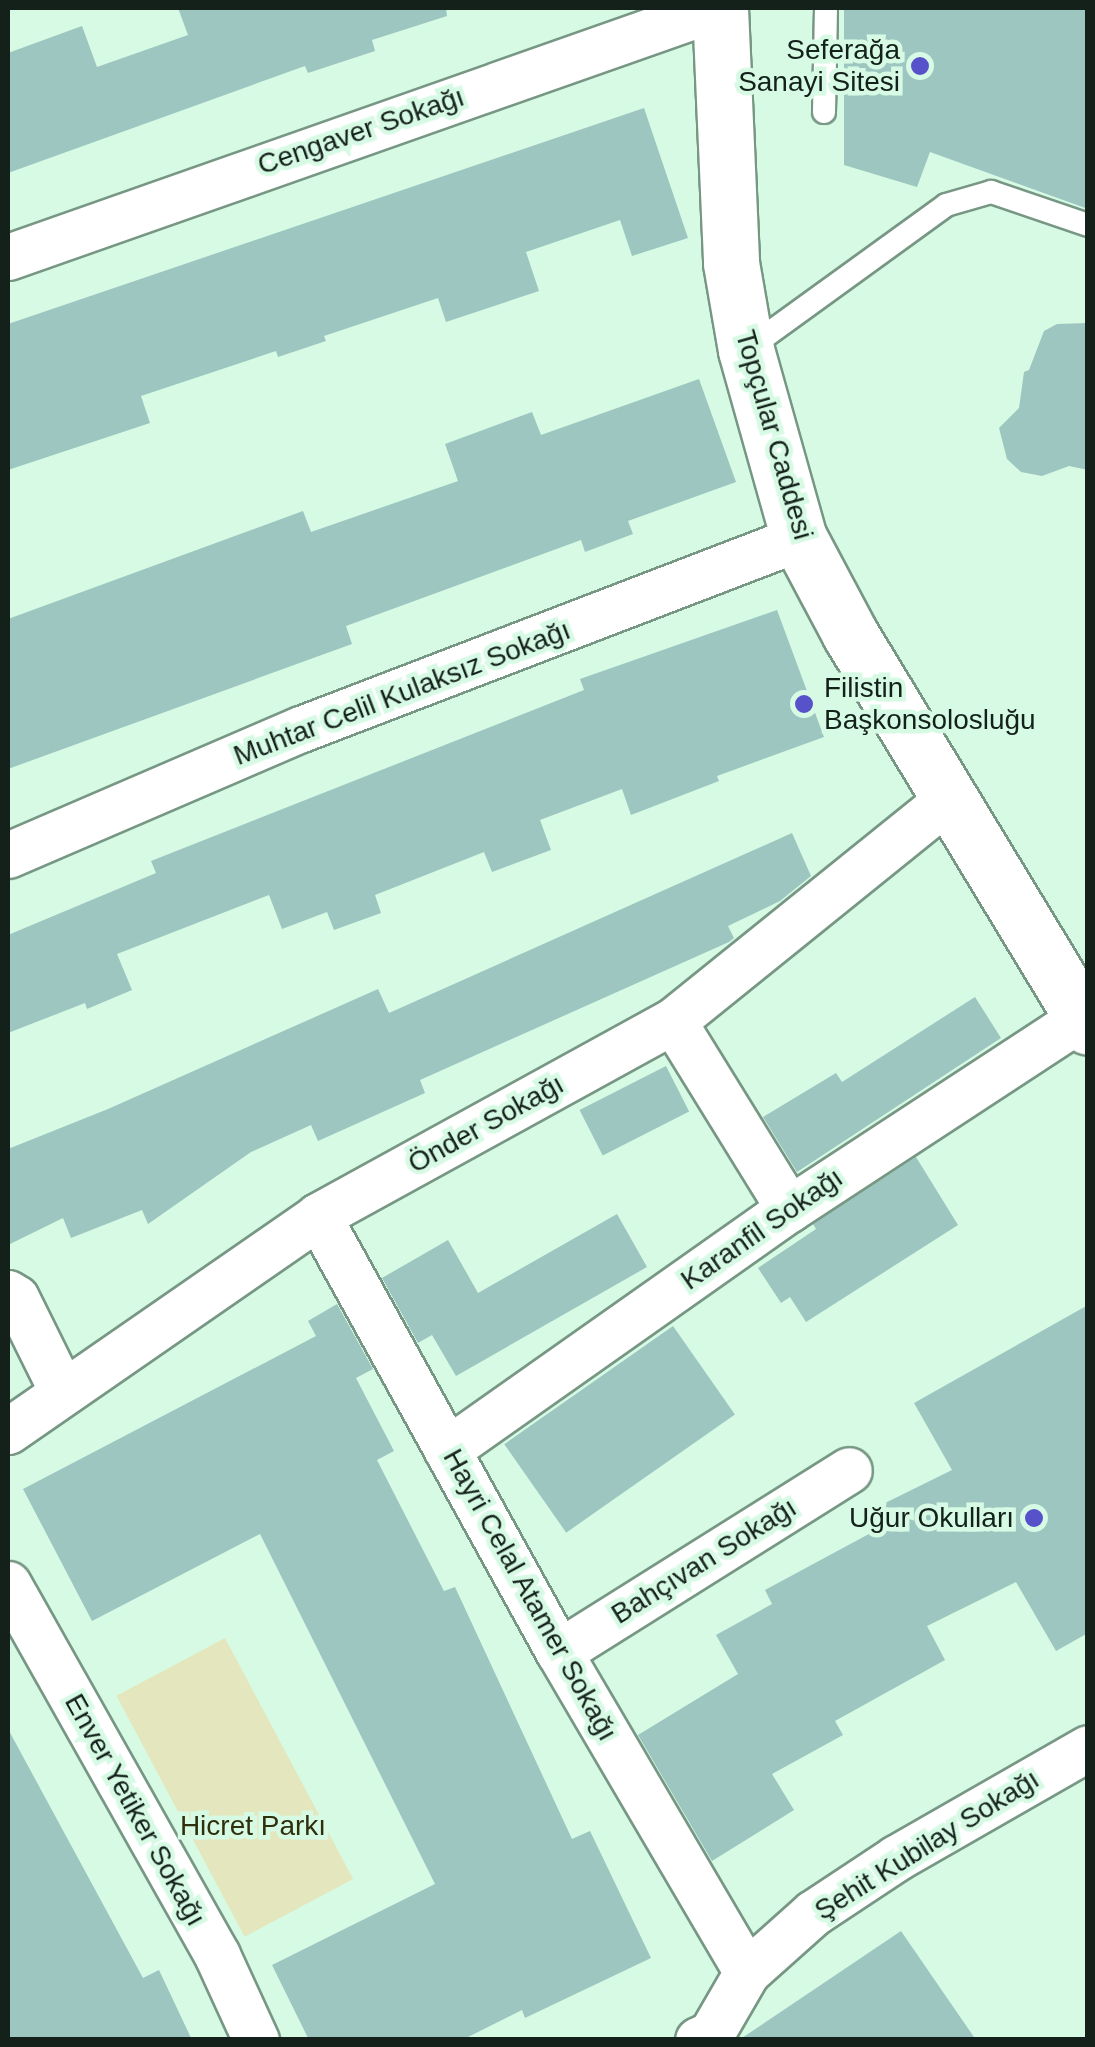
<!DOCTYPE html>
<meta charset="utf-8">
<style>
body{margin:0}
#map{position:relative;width:1095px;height:2047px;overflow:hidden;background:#d7fae5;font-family:Helvetica,sans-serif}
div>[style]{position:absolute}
.green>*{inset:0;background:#e4e7bd;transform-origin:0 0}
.building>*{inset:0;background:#9cc6bf;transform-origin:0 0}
.roads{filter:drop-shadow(2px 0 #779784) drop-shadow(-2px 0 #779784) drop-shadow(0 2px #779784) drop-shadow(0 -2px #779784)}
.service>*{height:22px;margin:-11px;padding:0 11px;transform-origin:11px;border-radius:11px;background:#fff}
.minor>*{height:45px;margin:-22.5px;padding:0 22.5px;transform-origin:22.5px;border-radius:22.5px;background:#fff}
.tertiary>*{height:55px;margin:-27.5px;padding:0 27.5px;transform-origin:27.5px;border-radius:27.5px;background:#fff}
.dots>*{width:28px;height:28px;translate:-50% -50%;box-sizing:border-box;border:5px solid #d7fae5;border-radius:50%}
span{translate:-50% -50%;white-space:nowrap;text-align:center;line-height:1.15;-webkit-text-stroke:9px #d7fae5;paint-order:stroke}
.poi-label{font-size:28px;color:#14211a}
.right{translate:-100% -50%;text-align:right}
.left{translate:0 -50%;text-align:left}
.street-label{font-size:28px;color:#14211a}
.park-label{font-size:28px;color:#2e2f0c}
.frame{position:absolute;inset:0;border:10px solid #14211a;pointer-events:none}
</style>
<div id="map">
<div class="green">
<div style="left:225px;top:1638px;width:273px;height:123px;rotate:62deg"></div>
</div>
<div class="building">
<div style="clip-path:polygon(178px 8px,446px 8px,447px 16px,372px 40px,375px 51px,308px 73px,305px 66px,8px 173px,8px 53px,82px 26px,97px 67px,188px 35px)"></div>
<div style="clip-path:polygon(844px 8px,1088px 8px,1088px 209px,930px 152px,917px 187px,844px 165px)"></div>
<div style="clip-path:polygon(644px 108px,688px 238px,632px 256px,620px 220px,526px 252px,539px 291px,446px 322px,438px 298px,324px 336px,326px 341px,278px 357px,276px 351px,141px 396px,150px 423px,8px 470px,8px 324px)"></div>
<div style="clip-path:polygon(1088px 323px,1088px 470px,1069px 466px,1042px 476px,1021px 472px,1007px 459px,999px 428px,1019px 408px,1024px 372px,1029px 370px,1044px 331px,1057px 324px)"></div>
<div style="clip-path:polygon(699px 379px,736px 482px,628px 521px,633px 534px,585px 552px,581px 540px,346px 626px,352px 644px,8px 769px,8px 619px,303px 511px,311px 532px,458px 481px,445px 444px,532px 412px,541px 435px)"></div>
<div style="clip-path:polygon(777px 610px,824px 737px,717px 776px,719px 781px,631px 815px,622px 789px,540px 820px,551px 850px,492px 872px,484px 852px,375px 895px,381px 913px,334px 930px,327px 912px,282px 929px,269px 895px,117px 954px,132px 990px,87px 1009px,85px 1003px,8px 1033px,8px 935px,156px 873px,151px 861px,584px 690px,580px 679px)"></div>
<div style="clip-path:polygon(792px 833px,811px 876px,780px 901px,728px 926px,734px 938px,729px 942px,420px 1080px,425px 1093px,318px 1141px,311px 1125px,251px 1152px,148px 1224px,142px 1210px,71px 1238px,63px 1218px,8px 1245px,8px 1149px,108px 1109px,378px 989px,389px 1013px)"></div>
<div style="clip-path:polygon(975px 997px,1001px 1038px,797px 1172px,763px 1117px,836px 1073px,842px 1082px)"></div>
<div style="left:666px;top:1066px;width:51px;height:97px;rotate:63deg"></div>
<div style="clip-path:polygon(916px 1157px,958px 1225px,806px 1322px,790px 1297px,781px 1303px,758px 1268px,816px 1229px,813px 1224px)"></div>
<div style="clip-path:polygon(617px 1214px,647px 1267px,456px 1376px,432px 1335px,418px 1343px,382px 1278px,448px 1240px,478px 1293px)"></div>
<div style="clip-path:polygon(337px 1304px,373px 1369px,356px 1378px,394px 1451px,377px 1460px,444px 1591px,455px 1587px,572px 1839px,590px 1831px,651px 1958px,525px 2018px,522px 2010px,462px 2040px,309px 2040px,272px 1965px,435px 1884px,260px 1534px,92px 1621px,23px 1489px,316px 1336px,308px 1321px)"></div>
<div style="clip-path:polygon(1088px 1305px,1088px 1633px,1056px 1651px,1016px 1582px,927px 1626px,945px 1660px,835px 1721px,843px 1735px,772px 1774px,794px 1810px,712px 1861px,638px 1735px,738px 1674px,716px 1635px,772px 1604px,765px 1590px,880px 1528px,871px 1510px,952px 1470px,914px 1403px)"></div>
<div style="left:673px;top:1326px;width:108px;height:206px;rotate:55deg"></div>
<div style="clip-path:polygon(8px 1729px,143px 1978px,159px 1970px,192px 2040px,8px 2040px)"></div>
<div style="clip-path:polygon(901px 1931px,976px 2040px,739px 2040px)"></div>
</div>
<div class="roads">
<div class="service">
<div style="left:824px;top:112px;width:104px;rotate:-88.9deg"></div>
<div style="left:746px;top:350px;width:247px;rotate:-35.9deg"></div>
<div style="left:946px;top:205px;width:47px;rotate:-16.1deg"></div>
<div style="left:991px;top:192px;width:102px;rotate:18.8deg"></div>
</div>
<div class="minor">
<div style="left:8px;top:257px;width:751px;rotate:-19.38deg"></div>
<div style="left:8px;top:855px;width:319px;rotate:-23.3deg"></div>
<div style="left:301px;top:729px;width:533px;rotate:-20.98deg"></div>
<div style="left:673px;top:1021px;width:221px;rotate:58.3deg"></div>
<div style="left:318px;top:1216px;width:498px;rotate:61.1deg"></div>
<div style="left:559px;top:1652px;width:371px;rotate:59.6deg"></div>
<div style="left:8px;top:1293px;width:9px;rotate:32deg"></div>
<div style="left:16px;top:1298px;width:104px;rotate:63.7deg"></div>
<div style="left:8px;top:1431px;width:377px;rotate:-34.7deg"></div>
<div style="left:318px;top:1216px;width:405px;rotate:-28.8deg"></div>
<div style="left:673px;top:1021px;width:357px;rotate:-38.9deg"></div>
<div style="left:447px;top:1450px;width:418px;rotate:-35.2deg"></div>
<div style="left:789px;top:1209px;width:350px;rotate:-33.2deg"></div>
<div style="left:8px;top:1584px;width:426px;rotate:60.6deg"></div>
<div style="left:217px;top:1955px;width:94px;rotate:65.4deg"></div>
<div style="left:559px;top:1652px;width:342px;rotate:-32.1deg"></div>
<div style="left:698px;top:2040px;width:14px;rotate:-25deg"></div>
<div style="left:711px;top:2034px;width:72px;rotate:-59.9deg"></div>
<div style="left:747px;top:1972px;width:89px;rotate:-41.8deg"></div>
<div style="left:813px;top:1913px;width:100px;rotate:-33.5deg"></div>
<div style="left:896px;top:1858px;width:221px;rotate:-29.8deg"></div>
</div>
<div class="tertiary">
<div style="left:720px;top:8px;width:255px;rotate:87.5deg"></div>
<div style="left:731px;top:263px;width:88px;rotate:80.2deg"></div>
<div style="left:746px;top:350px;width:195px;rotate:74.3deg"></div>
<div style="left:799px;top:538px;width:109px;rotate:62deg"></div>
<div style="left:850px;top:634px;width:459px;rotate:58.8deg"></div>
</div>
</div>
<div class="dots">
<div style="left:920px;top:66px;background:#5752ca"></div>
<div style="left:804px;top:704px;background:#5752ca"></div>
<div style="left:1034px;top:1518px;background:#5752ca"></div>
</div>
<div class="poi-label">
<span class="right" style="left:900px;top:66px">Seferağa<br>Sanayi Sitesi</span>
<span class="left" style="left:824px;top:704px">Filistin<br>Başkonsolosluğu</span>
<span class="right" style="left:1014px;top:1518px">Uğur Okulları</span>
</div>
<div class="street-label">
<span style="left:361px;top:131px;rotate:-19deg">Cengaver Sokağı</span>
<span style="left:774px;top:435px;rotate:74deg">Topçular Caddesi</span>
<span style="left:402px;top:693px;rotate:-21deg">Muhtar Celil Kulaksız Sokağı</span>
<span style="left:486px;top:1124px;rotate:-29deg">Önder Sokağı</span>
<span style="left:762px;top:1229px;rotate:-35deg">Karanfil Sokağı</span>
<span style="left:704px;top:1561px;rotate:-32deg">Bahçıvan Sokağı</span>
<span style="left:530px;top:1595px;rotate:61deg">Hayri Celal Atamer Sokağı</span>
<span style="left:135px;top:1810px;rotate:61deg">Enver Yetiker Sokağı</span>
<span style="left:927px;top:1845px;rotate:-32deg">Şehit Kubilay Sokağı</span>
</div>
<div class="park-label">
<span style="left:253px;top:1826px">Hicret Parkı</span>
</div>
<div class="frame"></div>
</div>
